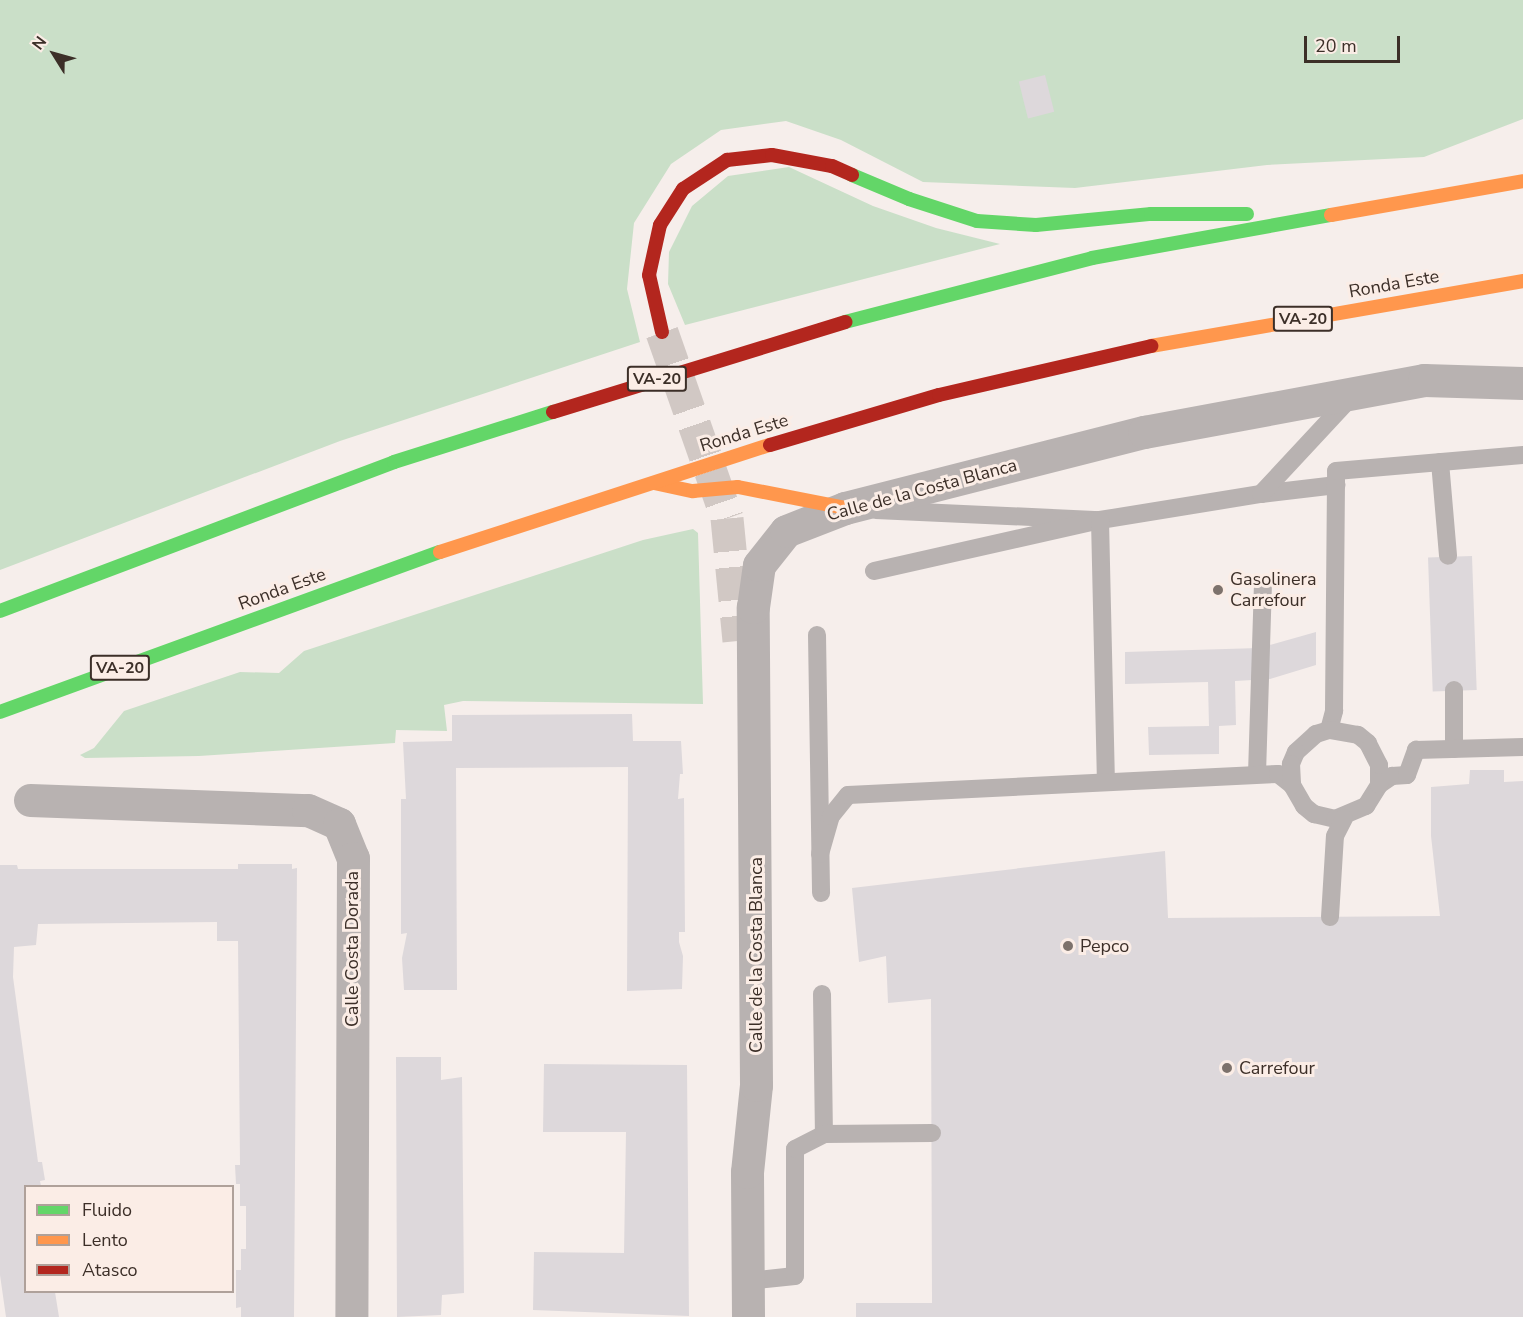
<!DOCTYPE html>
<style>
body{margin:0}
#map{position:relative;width:1523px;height:1317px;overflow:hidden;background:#f6eeeb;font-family:"Nunito Sans",sans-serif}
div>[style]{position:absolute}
.green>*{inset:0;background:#cadfc8}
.building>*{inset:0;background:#ddd8db;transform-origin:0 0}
.highway-tunnel>*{height:33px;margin-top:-16.5px;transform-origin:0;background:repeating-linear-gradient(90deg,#d1c8c4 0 33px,transparent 0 49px)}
.lane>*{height:18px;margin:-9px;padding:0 9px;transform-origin:9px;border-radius:9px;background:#b8b2b1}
.street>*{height:33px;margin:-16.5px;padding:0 16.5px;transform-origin:16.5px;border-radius:16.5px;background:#b8b2b1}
.fast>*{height:14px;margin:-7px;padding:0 7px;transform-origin:7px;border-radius:7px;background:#63d668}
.slow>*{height:14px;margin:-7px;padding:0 7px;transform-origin:7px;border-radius:7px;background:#ff974d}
.jam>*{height:14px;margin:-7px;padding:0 7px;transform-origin:7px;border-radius:7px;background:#b3261e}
.dots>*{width:16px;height:16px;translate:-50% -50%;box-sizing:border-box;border:3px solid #fbede6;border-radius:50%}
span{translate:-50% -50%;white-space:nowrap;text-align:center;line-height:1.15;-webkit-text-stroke:6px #fbede6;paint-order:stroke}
.shield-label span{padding:2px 4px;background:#fbede6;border:2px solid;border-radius:4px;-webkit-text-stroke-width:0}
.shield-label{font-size:16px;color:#3c2f28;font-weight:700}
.street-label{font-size:18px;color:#3c2f28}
.poi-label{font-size:18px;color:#3c2f28}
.left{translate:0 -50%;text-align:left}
.legend{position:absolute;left:24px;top:1185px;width:210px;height:108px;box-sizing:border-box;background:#fbede6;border:2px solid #afa19a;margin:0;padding:8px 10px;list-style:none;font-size:18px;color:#3c2f28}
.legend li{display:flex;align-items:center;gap:12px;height:30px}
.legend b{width:30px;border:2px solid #afa19a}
.north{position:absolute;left:24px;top:24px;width:60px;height:60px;-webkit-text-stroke:4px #fbede6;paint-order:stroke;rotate:307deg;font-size:16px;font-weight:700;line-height:24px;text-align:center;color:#3c2f28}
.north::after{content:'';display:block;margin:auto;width:21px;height:27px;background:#3c2f28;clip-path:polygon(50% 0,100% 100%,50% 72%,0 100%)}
.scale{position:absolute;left:1304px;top:36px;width:96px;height:27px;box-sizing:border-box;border:3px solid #3c2f28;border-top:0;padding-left:8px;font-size:18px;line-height:21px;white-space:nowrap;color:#3c2f28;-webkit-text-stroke:4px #fbede6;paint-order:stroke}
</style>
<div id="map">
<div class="green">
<div style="clip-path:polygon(0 0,1523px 0,1523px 119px,1424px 157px,1267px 165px,1075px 188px,923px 182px,841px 140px,786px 121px,721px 130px,671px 164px,634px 223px,627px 289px,640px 342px,340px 441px,0 570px)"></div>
<div style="clip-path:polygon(789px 167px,873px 206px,936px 228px,1000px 244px,685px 325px,668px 284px,669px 252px,692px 206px,728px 176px)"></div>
<div style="clip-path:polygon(693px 529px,698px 533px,703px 704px,463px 701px,444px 705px,447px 731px,396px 730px,395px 743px,199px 756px,85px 758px,80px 755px,94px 748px,124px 711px,240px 672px,279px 673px,304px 651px,643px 540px)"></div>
</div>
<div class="building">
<div style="left:1045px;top:75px;width:38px;height:27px;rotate:76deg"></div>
<div style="left:1472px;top:556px;width:134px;height:44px;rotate:88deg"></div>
<div style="clip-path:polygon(1316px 632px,1316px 665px,1270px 679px,1235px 681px,1236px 725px,1219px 726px,1219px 754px,1149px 755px,1148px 727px,1209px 726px,1208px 682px,1125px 684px,1125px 652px,1259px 648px)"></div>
<div style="clip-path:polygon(632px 714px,633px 741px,681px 741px,683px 774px,680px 774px,678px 799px,684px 798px,685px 932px,679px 932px,679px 942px,683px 956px,682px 989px,627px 991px,628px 767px,456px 768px,457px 990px,404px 990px,402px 958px,407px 933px,401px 934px,401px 799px,406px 799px,403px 742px,452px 741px,452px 715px)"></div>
<div style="clip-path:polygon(1470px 770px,1504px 770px,1504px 782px,1523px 781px,1523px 1317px,856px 1317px,856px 1303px,932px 1303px,931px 999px,888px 1003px,886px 956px,859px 962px,852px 888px,1165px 851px,1168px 918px,1440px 916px,1431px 836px,1431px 787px,1469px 784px)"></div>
<div style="clip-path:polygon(238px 864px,292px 864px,292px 869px,297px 868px,294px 1317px,241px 1317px,241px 1307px,236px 1308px,236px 1270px,241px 1270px,241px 1249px,246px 1249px,246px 1206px,240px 1206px,240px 1184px,236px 1184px,235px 1165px,240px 1165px,238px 941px,217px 941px,217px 922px,38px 924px,36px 945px,14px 947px,13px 977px,38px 1162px,42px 1162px,45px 1180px,40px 1181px,41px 1186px,26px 1186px,26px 1292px,55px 1292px,59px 1317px,6px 1317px,0 1275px,0 865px,17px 865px,18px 869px,238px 869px)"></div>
<div style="clip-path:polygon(396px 1057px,441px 1057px,441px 1080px,462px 1077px,464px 1293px,442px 1295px,441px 1315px,397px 1317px)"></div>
<div style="clip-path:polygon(544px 1064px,687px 1065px,689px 1316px,533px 1310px,534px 1252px,624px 1253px,626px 1132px,543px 1132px)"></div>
</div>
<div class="highway-tunnel">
<div style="left:662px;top:332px;width:197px;rotate:70.7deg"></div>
<div style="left:727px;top:518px;width:123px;rotate:84.4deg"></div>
</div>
<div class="lane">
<div style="left:1440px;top:462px;width:94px;rotate:85.1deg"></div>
<div style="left:1261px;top:494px;width:76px;rotate:-6.8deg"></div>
<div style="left:876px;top:510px;width:224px;rotate:2.6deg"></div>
<div style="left:1100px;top:520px;width:163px;rotate:-9.2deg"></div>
<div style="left:1261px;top:494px;width:134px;rotate:-47.1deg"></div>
<div style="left:874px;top:571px;width:232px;rotate:-12.7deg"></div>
<div style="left:1100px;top:520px;width:261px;rotate:88.7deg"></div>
<div style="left:817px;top:635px;width:258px;rotate:89.1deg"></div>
<div style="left:1454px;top:690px;width:59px;rotate:90deg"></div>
<div style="left:1329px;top:730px;width:20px;rotate:-75deg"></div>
<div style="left:1334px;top:711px;width:240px;rotate:-89.5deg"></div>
<div style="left:1336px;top:471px;width:188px;rotate:-4.9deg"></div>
<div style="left:1257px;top:774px;width:186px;rotate:-88.2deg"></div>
<div style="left:1379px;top:785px;width:16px;rotate:-35deg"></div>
<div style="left:1392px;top:776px;width:15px;rotate:-4deg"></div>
<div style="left:1407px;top:775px;width:27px;rotate:-70deg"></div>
<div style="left:1416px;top:750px;width:107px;rotate:-1.6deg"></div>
<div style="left:820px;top:854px;width:40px;rotate:-74deg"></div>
<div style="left:831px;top:816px;width:27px;rotate:-51deg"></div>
<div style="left:848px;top:795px;width:431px;rotate:-2.8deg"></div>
<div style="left:1278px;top:774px;width:18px;rotate:38deg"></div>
<div style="left:1292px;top:785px;width:24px;rotate:60deg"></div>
<div style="left:1304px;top:806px;width:13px;rotate:39deg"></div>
<div style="left:1314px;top:814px;width:22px;rotate:13deg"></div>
<div style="left:1335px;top:819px;width:34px;rotate:-23deg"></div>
<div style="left:1366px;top:806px;width:25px;rotate:-58deg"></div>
<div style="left:1379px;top:785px;width:20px;rotate:-90deg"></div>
<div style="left:1379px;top:765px;width:25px;rotate:-117deg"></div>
<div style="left:1368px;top:743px;width:13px;rotate:-141deg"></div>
<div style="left:1358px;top:735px;width:29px;rotate:-170deg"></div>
<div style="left:1329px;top:730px;width:14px;rotate:163deg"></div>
<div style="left:1316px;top:734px;width:27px;rotate:138deg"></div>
<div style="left:1296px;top:752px;width:13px;rotate:113deg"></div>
<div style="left:1291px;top:764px;width:21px;rotate:87deg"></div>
<div style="left:1330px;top:917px;width:81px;rotate:-86.5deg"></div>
<div style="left:1335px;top:836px;width:20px;rotate:-63deg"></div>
<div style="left:822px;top:994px;width:140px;rotate:89.2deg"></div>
<div style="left:748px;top:1281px;width:47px;rotate:-6.1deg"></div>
<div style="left:795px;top:1276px;width:127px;rotate:-90deg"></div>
<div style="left:795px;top:1149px;width:33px;rotate:-27deg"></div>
<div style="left:824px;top:1134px;width:108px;rotate:-0.5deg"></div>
</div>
<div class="street">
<div style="left:30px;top:800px;width:278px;rotate:2.1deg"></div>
<div style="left:308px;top:810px;width:34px;rotate:24deg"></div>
<div style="left:339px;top:824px;width:37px;rotate:68deg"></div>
<div style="left:353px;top:858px;width:459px;rotate:90.2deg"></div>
<div style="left:748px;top:1317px;width:145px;rotate:-90.4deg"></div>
<div style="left:747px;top:1172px;width:87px;rotate:-84.1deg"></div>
<div style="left:756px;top:1085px;width:478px;rotate:-90.4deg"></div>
<div style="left:753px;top:607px;width:42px;rotate:-81.9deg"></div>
<div style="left:759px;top:565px;width:43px;rotate:-51.5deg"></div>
<div style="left:786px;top:531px;width:63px;rotate:-21.3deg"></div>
<div style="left:845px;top:508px;width:309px;rotate:-14.3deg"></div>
<div style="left:1144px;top:432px;width:285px;rotate:-10.5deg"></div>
<div style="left:1424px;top:380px;width:99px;rotate:1.7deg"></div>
</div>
<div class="fast">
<div style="left:852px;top:175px;width:62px;rotate:22.8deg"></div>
<div style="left:909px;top:199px;width:71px;rotate:17.9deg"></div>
<div style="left:977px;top:221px;width:59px;rotate:3.9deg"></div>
<div style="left:1036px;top:225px;width:116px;rotate:-5.5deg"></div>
<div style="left:1151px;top:214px;width:96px"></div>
<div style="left:845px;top:322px;width:255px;rotate:-14.5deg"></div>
<div style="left:1092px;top:258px;width:243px;rotate:-10.2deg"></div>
<div style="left:0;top:611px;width:421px;rotate:-20.7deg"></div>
<div style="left:394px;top:462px;width:167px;rotate:-17.5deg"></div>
<div style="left:0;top:712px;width:468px;rotate:-20deg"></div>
</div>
<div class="slow">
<div style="left:1331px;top:215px;width:195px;rotate:-10deg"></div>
<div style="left:1151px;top:346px;width:378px;rotate:-9.9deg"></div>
<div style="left:654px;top:483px;width:40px;rotate:12deg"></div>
<div style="left:693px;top:491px;width:45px;rotate:-5.1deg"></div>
<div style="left:738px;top:487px;width:109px;rotate:11.1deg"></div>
<div style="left:440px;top:552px;width:347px;rotate:-18deg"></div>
</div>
<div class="jam">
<div style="left:662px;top:332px;width:58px;rotate:-102.8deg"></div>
<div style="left:649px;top:275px;width:51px;rotate:-77.6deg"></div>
<div style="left:660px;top:225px;width:43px;rotate:-57.4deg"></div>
<div style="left:683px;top:189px;width:53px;rotate:-33.4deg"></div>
<div style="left:727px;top:160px;width:45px;rotate:-6.3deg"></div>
<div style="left:772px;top:155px;width:61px;rotate:10.4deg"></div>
<div style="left:832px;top:166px;width:22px;rotate:24deg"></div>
<div style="left:553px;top:412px;width:306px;rotate:-17.1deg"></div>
<div style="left:770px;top:445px;width:176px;rotate:-16.5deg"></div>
<div style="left:939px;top:395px;width:218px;rotate:-13deg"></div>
</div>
<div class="dots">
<div style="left:1218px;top:590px;background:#7d726c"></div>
<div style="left:1068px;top:946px;background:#7d726c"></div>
<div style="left:1227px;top:1068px;background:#7d726c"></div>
</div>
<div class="shield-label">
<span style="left:1303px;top:319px">VA-20</span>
<span style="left:657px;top:379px">VA-20</span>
<span style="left:120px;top:668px">VA-20</span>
</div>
<div class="street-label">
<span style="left:1394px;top:284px;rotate:-10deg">Ronda Este</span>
<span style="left:744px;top:433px;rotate:-17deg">Ronda Este</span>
<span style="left:922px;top:490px;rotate:-15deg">Calle de la Costa Blanca</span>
<span style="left:282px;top:589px;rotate:-20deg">Ronda Este</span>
<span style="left:352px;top:949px;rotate:-90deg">Calle Costa Dorada</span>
<span style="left:756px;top:955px;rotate:-90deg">Calle de la Costa Blanca</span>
</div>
<div class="poi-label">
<span class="left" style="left:1230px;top:590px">Gasolinera<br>Carrefour</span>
<span class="left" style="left:1080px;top:946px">Pepco</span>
<span class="left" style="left:1239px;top:1068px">Carrefour</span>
</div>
<ul class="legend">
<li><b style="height:8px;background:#63d668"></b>Fluido</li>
<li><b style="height:8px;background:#ff974d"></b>Lento</li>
<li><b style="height:8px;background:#b3261e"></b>Atasco</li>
</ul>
<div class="north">N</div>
<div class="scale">20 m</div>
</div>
